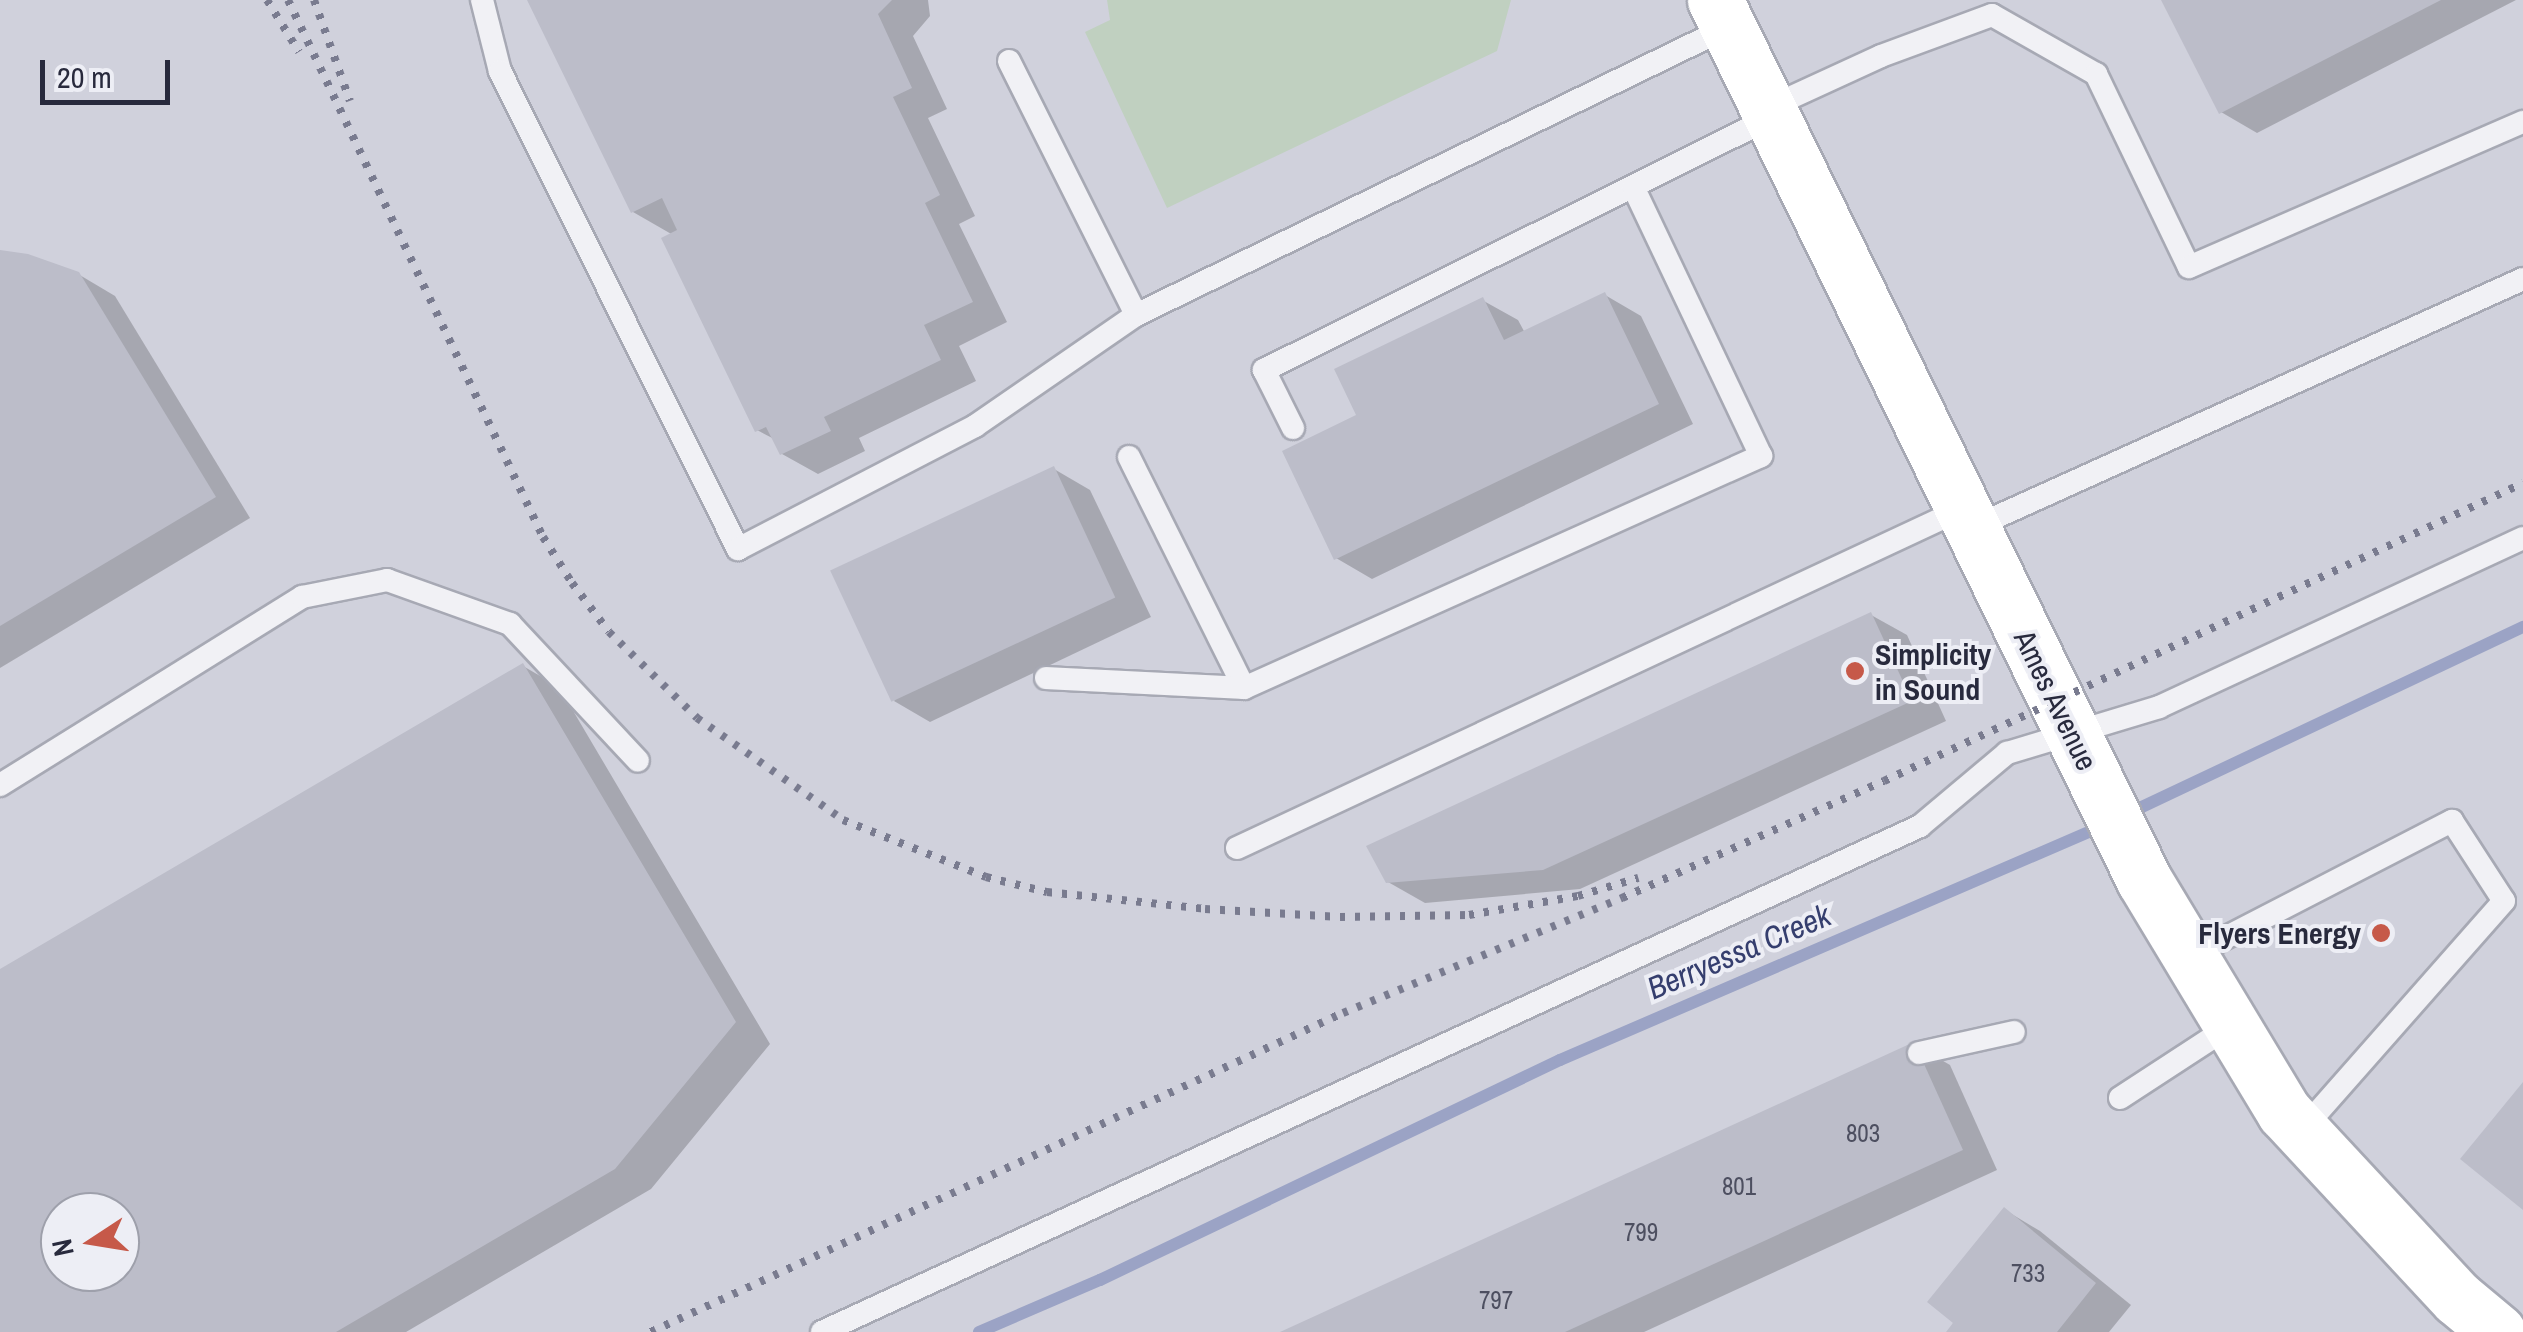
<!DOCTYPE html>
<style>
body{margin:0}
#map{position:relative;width:2523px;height:1332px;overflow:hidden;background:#dedfe7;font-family:"Archivo Narrow",sans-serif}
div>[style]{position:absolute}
.built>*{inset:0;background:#d0d1dc}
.green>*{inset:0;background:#c0d0c0}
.shadow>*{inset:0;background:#0003}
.stream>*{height:12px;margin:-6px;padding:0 6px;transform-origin:6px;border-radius:6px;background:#9ba3c5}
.building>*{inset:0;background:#bcbdc9;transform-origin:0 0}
.roads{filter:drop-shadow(2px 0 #a7a9b4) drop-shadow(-2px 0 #a7a9b4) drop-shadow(0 2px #a7a9b4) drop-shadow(0 -2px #a7a9b4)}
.lane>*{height:22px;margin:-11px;padding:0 11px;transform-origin:11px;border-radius:11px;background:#f1f1f5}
.secondary>*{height:55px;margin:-27.5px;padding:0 27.5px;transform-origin:27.5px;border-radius:27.5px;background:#fff}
.rail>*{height:8px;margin-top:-4px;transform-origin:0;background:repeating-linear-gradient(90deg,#797b8f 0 5px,transparent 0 15px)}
.dots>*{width:28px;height:28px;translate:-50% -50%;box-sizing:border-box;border:5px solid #edeef5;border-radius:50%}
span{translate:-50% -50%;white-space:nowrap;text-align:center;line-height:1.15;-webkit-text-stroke:8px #edeef5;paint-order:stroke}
.number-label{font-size:25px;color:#4d4f60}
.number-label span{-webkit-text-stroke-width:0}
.poi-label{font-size:30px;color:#282a3d;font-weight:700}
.left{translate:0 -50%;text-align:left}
.right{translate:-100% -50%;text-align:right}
.street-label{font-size:30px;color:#282a3d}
.water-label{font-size:32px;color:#353e6e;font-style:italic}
.north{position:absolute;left:40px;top:1192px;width:100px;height:100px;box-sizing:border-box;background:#edeef5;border:2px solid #9ea0ab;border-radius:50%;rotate:258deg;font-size:28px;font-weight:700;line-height:40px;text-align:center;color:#282a3d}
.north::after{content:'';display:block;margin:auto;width:35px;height:45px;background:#c65949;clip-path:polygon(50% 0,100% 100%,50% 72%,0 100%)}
.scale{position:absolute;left:40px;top:60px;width:130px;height:45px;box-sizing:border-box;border:5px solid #282a3d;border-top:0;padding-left:12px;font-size:30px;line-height:35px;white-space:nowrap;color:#282a3d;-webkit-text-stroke:8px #edeef5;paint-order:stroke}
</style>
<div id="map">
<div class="built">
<div style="clip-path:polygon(evenodd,0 0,2523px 0,2523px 1332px,0 1332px,0 0,60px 1212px,120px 1212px,120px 1272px,60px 1272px,60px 1212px)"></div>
</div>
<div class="green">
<div style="clip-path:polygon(1107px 0,1511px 0,1497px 51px,1167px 208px,1085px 32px,1110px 20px)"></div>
</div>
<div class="shadow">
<div style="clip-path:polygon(530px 0,928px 0,930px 16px,913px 36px,947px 109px,928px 118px,975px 216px,959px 224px,1007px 322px,959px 346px,976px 381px,859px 438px,865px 451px,818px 474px,782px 454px,776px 440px,757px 430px,673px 235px,633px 212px)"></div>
<div style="clip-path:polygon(2163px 0,2516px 0,2257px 133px,2221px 112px)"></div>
<div style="clip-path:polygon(0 252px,78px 274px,115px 296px,250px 518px,0 668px)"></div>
<div style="clip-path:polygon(1605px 295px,1641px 316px,1693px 424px,1372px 579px,1336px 558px,1359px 417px,1482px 300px,1518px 320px,1525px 333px)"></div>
<div style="clip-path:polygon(1054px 469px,1090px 490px,1151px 617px,930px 722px,894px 701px)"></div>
<div style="clip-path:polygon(1871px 615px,1907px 635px,1946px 721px,1580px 889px,1425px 903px,1388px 882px)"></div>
<div style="clip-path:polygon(evenodd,523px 666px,559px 687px,770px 1044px,651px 1189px,406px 1332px,0 1332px,0 972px,523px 666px,60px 1212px,120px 1212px,120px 1272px,60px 1272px,60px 1212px)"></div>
<div style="clip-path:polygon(1914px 1044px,1950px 1065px,1997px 1170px,1644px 1332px,1286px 1332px)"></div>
<div style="clip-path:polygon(2005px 1210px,2040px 1231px,2131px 1305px,2109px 1332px,1949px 1332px)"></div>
</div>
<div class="stream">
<div style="left:2127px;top:814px;width:438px;rotate:-25.3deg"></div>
<div style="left:979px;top:1332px;width:132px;rotate:-23.3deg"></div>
<div style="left:1100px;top:1280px;width:510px;rotate:-25.56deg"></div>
<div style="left:1560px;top:1060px;width:594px;rotate:-23.33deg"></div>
</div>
<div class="building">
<div style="clip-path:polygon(527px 0,892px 0,878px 14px,912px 88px,893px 97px,940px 195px,925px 203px,973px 302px,924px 325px,941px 360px,824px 417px,831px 431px,780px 455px,766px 427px,755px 432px,661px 238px,677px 230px,662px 198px,631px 213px)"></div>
<div style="clip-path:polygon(2161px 0,2441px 0,2219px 114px)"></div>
<div style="clip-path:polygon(0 250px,28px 254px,79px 272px,216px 497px,0 626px)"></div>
<div style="clip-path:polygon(1605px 292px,1659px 404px,1334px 560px,1282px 451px,1356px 415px,1334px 369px,1483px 297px,1504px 340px)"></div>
<div style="left:1054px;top:466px;width:145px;height:247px;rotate:65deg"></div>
<div style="clip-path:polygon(1871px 612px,1912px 701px,1543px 870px,1386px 883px,1366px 846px)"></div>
<div style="clip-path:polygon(evenodd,523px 663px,736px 1022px,615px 1169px,336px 1332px,0 1332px,0 969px,523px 663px,60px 1212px,120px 1212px,120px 1272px,60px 1272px,60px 1212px)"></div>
<div style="clip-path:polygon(1914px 1042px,1963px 1150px,1565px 1332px,1280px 1332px)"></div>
<div style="clip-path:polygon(2523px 1082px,2523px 1210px,2460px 1159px)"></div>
<div style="clip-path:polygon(2004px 1207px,2096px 1283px,2057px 1332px,1946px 1332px,1953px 1323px,1927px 1302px)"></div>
</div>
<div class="roads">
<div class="lane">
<div style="left:482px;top:0;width:73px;rotate:75.8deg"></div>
<div style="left:500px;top:71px;width:534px;rotate:63.53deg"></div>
<div style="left:738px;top:549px;width:267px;rotate:-27.4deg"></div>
<div style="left:975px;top:426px;width:196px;rotate:-34.6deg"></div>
<div style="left:1009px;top:61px;width:284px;rotate:63.4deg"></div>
<div style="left:1136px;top:315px;width:658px;rotate:-25.94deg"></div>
<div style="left:1768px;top:108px;width:124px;rotate:-24.7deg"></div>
<div style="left:1881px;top:56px;width:118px;rotate:-20.3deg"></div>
<div style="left:1992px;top:15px;width:120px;rotate:29.6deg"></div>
<div style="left:2096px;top:74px;width:214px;rotate:64.3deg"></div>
<div style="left:2189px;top:267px;width:364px;rotate:-23.5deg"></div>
<div style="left:1293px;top:428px;width:65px;rotate:-116.6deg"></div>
<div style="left:1264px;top:370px;width:568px;rotate:-26.47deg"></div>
<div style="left:1129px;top:457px;width:258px;rotate:63.5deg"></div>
<div style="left:1974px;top:527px;width:602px;rotate:-24.31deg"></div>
<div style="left:1046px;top:678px;width:198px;rotate:2.9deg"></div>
<div style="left:1244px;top:688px;width:567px;rotate:-24.17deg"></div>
<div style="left:1761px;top:456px;width:298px;rotate:-115.4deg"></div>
<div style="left:0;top:785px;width:356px;rotate:-31.9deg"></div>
<div style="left:302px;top:597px;width:87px;rotate:-11.3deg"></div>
<div style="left:387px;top:580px;width:131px;rotate:19.7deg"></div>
<div style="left:510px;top:624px;width:187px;rotate:46.9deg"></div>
<div style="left:1237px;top:848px;width:803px;rotate:-25.06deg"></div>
<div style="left:2190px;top:956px;width:295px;rotate:-27.3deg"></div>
<div style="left:2452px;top:821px;width:95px;rotate:57deg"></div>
<div style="left:2504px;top:901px;width:307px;rotate:131.4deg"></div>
<div style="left:1919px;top:1053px;width:97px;rotate:-12.5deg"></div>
<div style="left:2120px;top:1098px;width:134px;rotate:-33.1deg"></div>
<div style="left:822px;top:1332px;width:1209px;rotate:-24.74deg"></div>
<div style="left:1920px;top:826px;width:114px;rotate:-40deg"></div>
<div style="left:2007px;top:753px;width:159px;rotate:-16.8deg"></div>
<div style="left:2159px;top:707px;width:401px;rotate:-24.9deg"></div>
</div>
<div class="secondary">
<div style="left:1715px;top:0;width:979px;rotate:64.01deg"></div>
<div style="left:2144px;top:880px;width:271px;rotate:58.9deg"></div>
<div style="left:2284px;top:1112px;width:254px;rotate:47.1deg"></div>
<div style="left:2457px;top:1298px;width:53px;rotate:39.7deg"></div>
</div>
</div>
<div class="rail">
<div style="left:267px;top:0;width:61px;rotate:58.4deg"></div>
<div style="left:288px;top:0;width:594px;rotate:64.6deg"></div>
<div style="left:543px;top:537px;width:54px;rotate:57.8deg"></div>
<div style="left:572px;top:583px;width:61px;rotate:52.9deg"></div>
<div style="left:609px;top:632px;width:123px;rotate:44.3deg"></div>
<div style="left:697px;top:718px;width:178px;rotate:34.9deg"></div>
<div style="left:843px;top:820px;width:154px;rotate:21.7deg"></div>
<div style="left:986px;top:877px;width:63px;rotate:13.8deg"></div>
<div style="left:1047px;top:892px;width:159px;rotate:6.1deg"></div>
<div style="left:1205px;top:909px;width:135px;rotate:3.4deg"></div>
<div style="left:1340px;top:917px;width:129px;rotate:-0.9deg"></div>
<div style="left:1469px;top:915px;width:111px;rotate:-9.9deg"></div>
<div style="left:1578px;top:896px;width:63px;rotate:-16.7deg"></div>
<div style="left:314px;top:0;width:107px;rotate:70.4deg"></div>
<div style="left:651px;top:1332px;width:762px;rotate:-24.75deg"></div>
<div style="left:1343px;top:1013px;width:302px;rotate:-22.4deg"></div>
<div style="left:1622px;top:898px;width:287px;rotate:-24.1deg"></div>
<div style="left:1884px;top:781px;width:705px;rotate:-25deg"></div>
</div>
<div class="dots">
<div style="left:1855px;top:671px;background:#c65949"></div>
<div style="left:2381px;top:933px;background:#c65949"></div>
</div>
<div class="number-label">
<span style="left:1863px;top:1133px">803</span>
<span style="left:1739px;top:1186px">801</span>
<span style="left:1641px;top:1232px">799</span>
<span style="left:2028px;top:1273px">733</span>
<span style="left:1496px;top:1300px">797</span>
</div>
<div class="poi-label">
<span class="left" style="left:1875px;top:671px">Simplicity<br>in Sound</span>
<span class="right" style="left:2361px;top:933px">Flyers Energy</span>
</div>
<div class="street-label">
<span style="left:2056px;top:700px;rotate:64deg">Ames Avenue</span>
</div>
<div class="water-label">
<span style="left:1739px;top:952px;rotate:-23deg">Berryessa Creek</span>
</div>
<div class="north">N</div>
<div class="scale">20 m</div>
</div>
